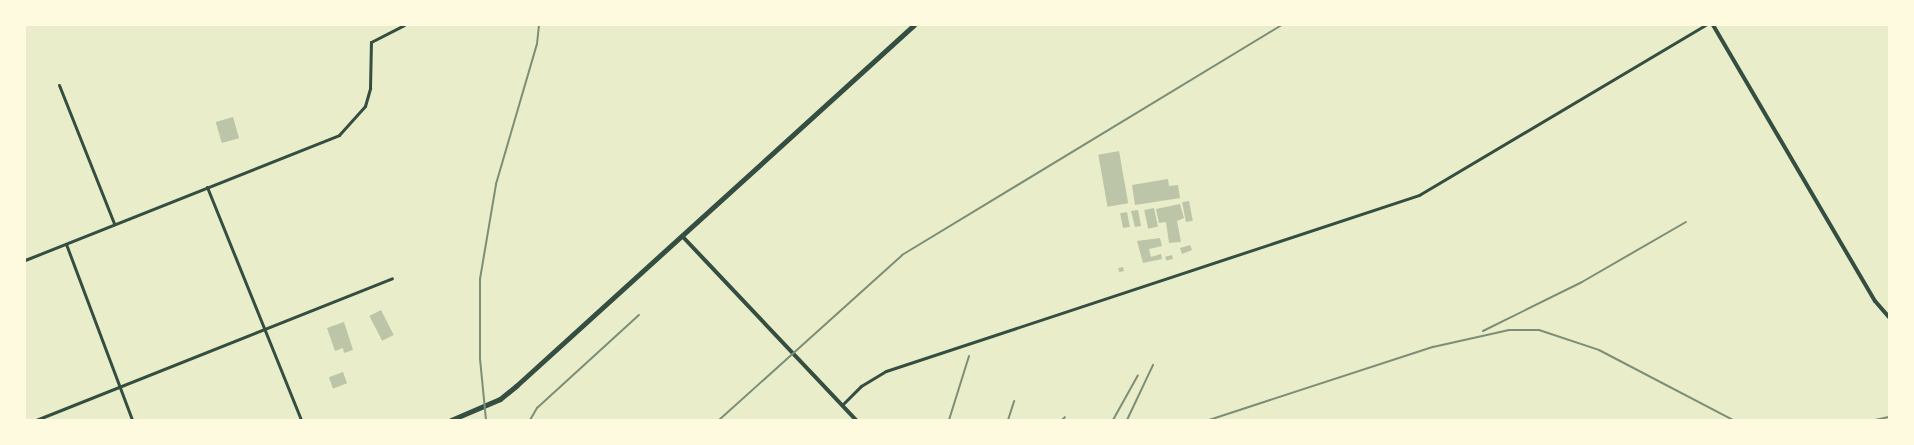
<!DOCTYPE html>
<style>
body{margin:0}
#map{position:relative;width:1914px;height:445px;overflow:hidden;background:#e9edc9;font-family:"Golos Text",sans-serif}
div>[style]{position:absolute}
.building>*{inset:0;background:#bcc5a7;transform-origin:0 0}
.minor>*{height:3px;margin:-1.5px;padding:0 1.5px;transform-origin:1.5px;border-radius:1.5px;background:#344e41}
.tertiary>*{height:4px;margin:-2px;padding:0 2px;transform-origin:2px;border-radius:2px;background:#344e41}
.trunk>*{height:5px;margin:-2.5px;padding:0 2.5px;transform-origin:2.5px;border-radius:2.5px;background:#344e41}
.rail>*{height:2px;margin:-1px;padding:0 1px;transform-origin:1px;border-radius:1px;background:#7c8e77}
span{translate:-50% -50%;white-space:nowrap;text-align:center;line-height:1.15;-webkit-text-stroke:5px #fefae0;paint-order:stroke}
.frame{position:absolute;inset:0;border:26px solid #fefae0;pointer-events:none}
</style>
<div id="map">
<div class="building">
<div style="left:233px;top:117px;width:22px;height:18px;rotate:74deg"></div>
<div style="left:1119px;top:151px;width:53px;height:21px;rotate:80deg"></div>
<div style="clip-path:polygon(1168px 179px,1169px 186px,1178px 185px,1180px 198px,1135px 205px,1132px 185px)"></div>
<div style="left:1189px;top:201px;width:20px;height:7px;rotate:79deg"></div>
<div style="clip-path:polygon(1180px 204px,1184px 218px,1177px 221px,1181px 242px,1169px 243px,1166px 222px,1159px 223px,1156px 209px)"></div>
<div style="left:1154px;top:208px;width:19px;height:10px;rotate:78deg"></div>
<div style="clip-path:polygon(1138px 210px,1141px 226px,1135px 227px,1131px 211px)"></div>
<div style="left:1127px;top:212px;width:15px;height:7px;rotate:79deg"></div>
<div style="clip-path:polygon(1160px 238px,1162px 246px,1149px 249px,1151px 257px,1161px 254px,1162px 259px,1143px 263px,1137px 241px)"></div>
<div style="clip-path:polygon(1190px 245px,1192px 250px,1182px 254px,1180px 248px)"></div>
<div style="left:1172px;top:255px;width:4px;height:7px;rotate:76deg"></div>
<div style="left:1123px;top:267px;width:4px;height:5px;rotate:76deg"></div>
<div style="left:381px;top:310px;width:28px;height:13px;rotate:63deg"></div>
<div style="clip-path:polygon(344px 322px,353px 350px,344px 353px,343px 348px,335px 351px,327px 328px)"></div>
<div style="left:343px;top:372px;width:12px;height:15px;rotate:70deg"></div>
</div>
<div class="minor">
<div style="left:59px;top:85px;width:149px;rotate:68.3deg"></div>
<div style="left:207px;top:187px;width:251px;rotate:68deg"></div>
<div style="left:66px;top:244px;width:188px;rotate:69.4deg"></div>
<div style="left:25px;top:260px;width:338px;rotate:-21.7deg"></div>
<div style="left:339px;top:135px;width:39px;rotate:-48deg"></div>
<div style="left:365px;top:106px;width:19px;rotate:-74deg"></div>
<div style="left:370px;top:88px;width:46px;rotate:-88.8deg"></div>
<div style="left:371px;top:42px;width:37px;rotate:-27deg"></div>
<div style="left:842px;top:405px;width:27px;rotate:-45deg"></div>
<div style="left:861px;top:386px;width:29px;rotate:-31deg"></div>
<div style="left:886px;top:371px;width:561px;rotate:-18.27deg"></div>
<div style="left:1419px;top:195px;width:333px;rotate:-30.7deg"></div>
<div style="left:36px;top:420px;width:383px;rotate:-21.7deg"></div>
</div>
<div class="tertiary">
<div style="left:1713px;top:25px;width:320px;rotate:59.6deg"></div>
<div style="left:1875px;top:301px;width:21px;rotate:49deg"></div>
<div style="left:683px;top:237px;width:252px;rotate:46.6deg"></div>
</div>
<div class="trunk">
<div style="left:451px;top:420px;width:53px;rotate:-23.2deg"></div>
<div style="left:500px;top:399px;width:21px;rotate:-39deg"></div>
<div style="left:516px;top:386px;width:537px;rotate:-42.21deg"></div>
</div>
<div class="rail">
<div style="left:1483px;top:331px;width:110px;rotate:-26.3deg"></div>
<div style="left:1582px;top:282px;width:120px;rotate:-30deg"></div>
<div style="left:486px;top:420px;width:61px;rotate:-95.6deg"></div>
<div style="left:480px;top:359px;width:80px;rotate:-90deg"></div>
<div style="left:480px;top:279px;width:96px;rotate:-80.4deg"></div>
<div style="left:496px;top:184px;width:146px;rotate:-73.7deg"></div>
<div style="left:537px;top:44px;width:19px;rotate:-84deg"></div>
<div style="left:530px;top:420px;width:14px;rotate:-60deg"></div>
<div style="left:537px;top:408px;width:138px;rotate:-42.4deg"></div>
<div style="left:719px;top:420px;width:246px;rotate:-42deg"></div>
<div style="left:902px;top:255px;width:444px;rotate:-31.2deg"></div>
<div style="left:949px;top:420px;width:67px;rotate:-72.6deg"></div>
<div style="left:1008px;top:420px;width:20px;rotate:-72deg"></div>
<div style="left:1062px;top:420px;width:4px;rotate:-45deg"></div>
<div style="left:1113px;top:420px;width:51px;rotate:-60.9deg"></div>
<div style="left:1127px;top:420px;width:61px;rotate:-64.7deg"></div>
<div style="left:1209px;top:420px;width:236px;rotate:-18.1deg"></div>
<div style="left:1433px;top:347px;width:78px;rotate:-12.6deg"></div>
<div style="left:1509px;top:330px;width:30px"></div>
<div style="left:1539px;top:330px;width:63px;rotate:18.4deg"></div>
<div style="left:1599px;top:350px;width:151px;rotate:27.6deg"></div>
<div style="left:1875px;top:420px;width:14px;rotate:-12deg"></div>
</div>
<div class="frame"></div>
</div>
